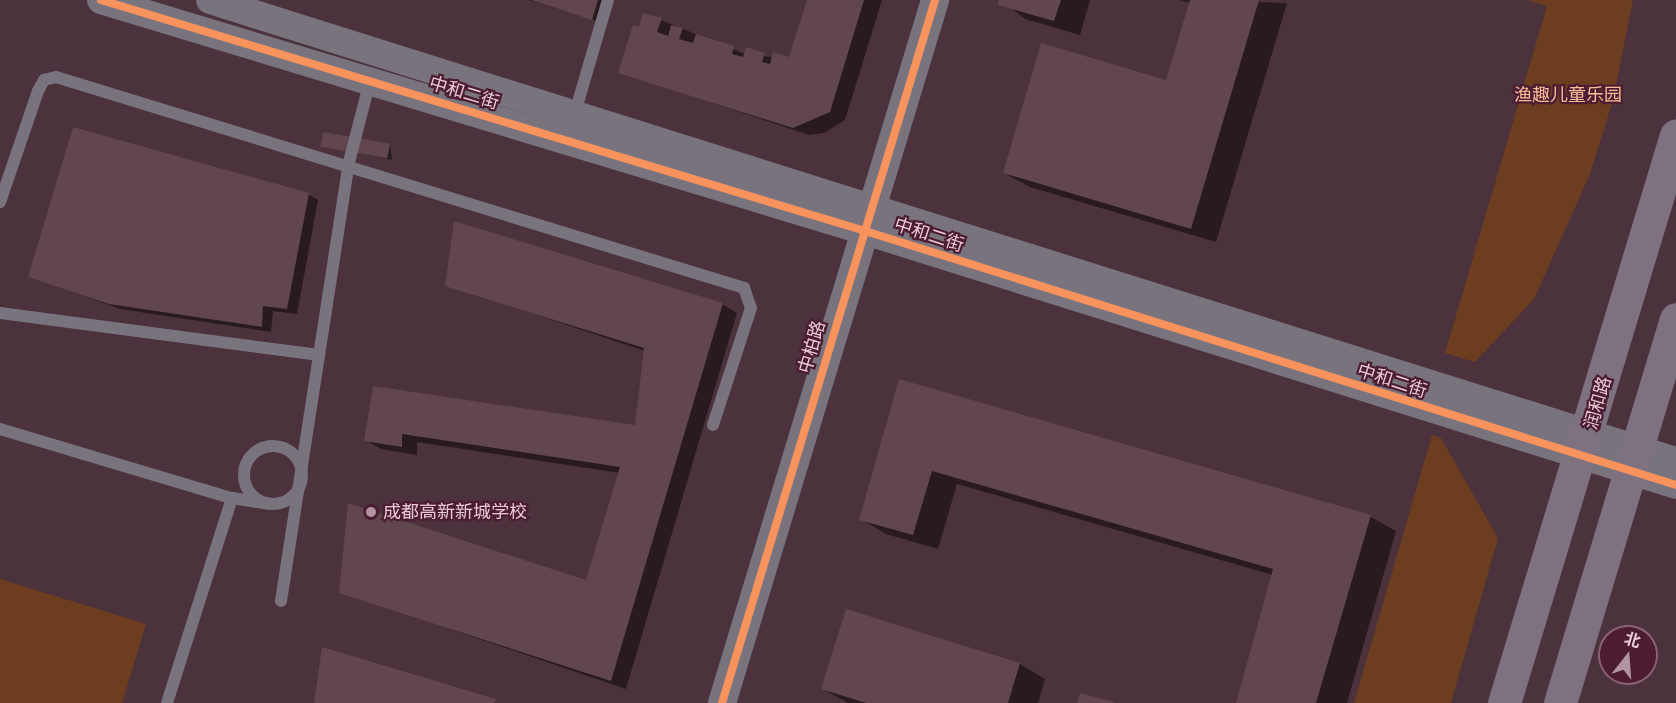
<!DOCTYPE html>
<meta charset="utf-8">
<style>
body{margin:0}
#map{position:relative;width:1676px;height:703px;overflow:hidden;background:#4c323d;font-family:"PT Sans Narrow","Noto Sans SC",sans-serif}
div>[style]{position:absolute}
.green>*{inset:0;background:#6c3d1e}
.shadow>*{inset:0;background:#0007}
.building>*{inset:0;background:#61464d;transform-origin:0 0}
.service>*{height:12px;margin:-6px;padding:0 6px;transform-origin:6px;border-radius:6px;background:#79737e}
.service>.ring{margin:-6px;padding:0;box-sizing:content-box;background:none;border:12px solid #79737e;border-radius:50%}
.tertiary>*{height:28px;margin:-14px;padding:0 14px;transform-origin:14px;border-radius:14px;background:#79737e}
.primary>*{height:33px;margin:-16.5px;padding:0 16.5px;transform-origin:16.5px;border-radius:16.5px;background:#7e7280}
.cycleway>*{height:8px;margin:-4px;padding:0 4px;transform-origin:4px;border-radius:4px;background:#f8935d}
.dots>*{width:16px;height:16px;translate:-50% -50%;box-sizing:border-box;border:3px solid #4c1d32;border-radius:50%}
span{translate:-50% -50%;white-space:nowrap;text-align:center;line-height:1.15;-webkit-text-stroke:4.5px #4c1d32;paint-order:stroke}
.street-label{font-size:18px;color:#e9cad5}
.park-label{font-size:18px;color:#f9bd97}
.poi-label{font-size:18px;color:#e9cad5}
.left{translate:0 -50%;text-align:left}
.north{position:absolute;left:1598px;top:625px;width:60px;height:60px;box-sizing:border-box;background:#4c1d32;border:2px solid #8b6273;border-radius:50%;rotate:17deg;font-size:16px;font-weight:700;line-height:24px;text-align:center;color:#e9cad5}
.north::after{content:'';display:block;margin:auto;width:21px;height:27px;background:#b295a0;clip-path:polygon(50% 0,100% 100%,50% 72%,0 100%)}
</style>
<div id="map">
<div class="green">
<div style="clip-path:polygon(1527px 0,1633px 0,1613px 100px,1590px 174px,1534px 299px,1475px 362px,1445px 353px,1547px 6px)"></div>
<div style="clip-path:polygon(1432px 435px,1441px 438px,1498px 538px,1451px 703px,1354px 703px)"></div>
<div style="clip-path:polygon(0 579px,146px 624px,122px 703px,0 703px)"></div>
</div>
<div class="shadow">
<div style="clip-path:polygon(529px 0,604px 0,597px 21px)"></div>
<div style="clip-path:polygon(809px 0,882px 0,845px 120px,824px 133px,809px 135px,620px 72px,639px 28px,661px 20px,745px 54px,790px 59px)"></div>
<div style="clip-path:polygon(1001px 0,1090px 0,1080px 35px,1025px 19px)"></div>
<div style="clip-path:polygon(1179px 0,1287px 3px,1216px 242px,1030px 187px,1004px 173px,1167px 82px,1190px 3px)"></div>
<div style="clip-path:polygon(390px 145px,392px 160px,322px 146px)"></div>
<div style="clip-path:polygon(308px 194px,318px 200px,297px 314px,273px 311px,271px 332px,120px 309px,30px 276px)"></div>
<div style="clip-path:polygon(447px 285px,722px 304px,737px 313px,626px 689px,341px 592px,587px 582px,620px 473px,417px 442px,417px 455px,381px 449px,366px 440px,374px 388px,636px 427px,645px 351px)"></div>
<div style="clip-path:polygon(900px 381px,1371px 517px,1396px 531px,1347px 703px,1238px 703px,1273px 575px,957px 484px,938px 549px,886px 534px,861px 519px)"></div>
<div style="clip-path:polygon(847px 611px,1020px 664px,1045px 679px,1038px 703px,848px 703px,823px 689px)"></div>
</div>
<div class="building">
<div style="clip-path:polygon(531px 0,598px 0,592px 20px)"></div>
<div style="clip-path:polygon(807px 0,864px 0,830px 112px,793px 128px,618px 73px,633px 25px,639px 27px,643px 13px,662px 18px,657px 32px,668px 36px,671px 25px,683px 28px,679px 39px,693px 43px,696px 34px,734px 46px,732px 54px,743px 57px,746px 47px,765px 53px,762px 62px,770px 64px,773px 52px,789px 57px)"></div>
<div style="clip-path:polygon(999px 0,1061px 0,1054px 21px,998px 5px)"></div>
<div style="clip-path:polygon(1190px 0,1259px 0,1191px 229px,1003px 173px,1041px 43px,1166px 80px)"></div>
<div style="clip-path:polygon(73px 127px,309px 193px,287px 309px,263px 306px,262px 327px,109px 304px,28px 277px)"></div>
<div style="left:323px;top:132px;width:68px;height:15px;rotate:10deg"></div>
<div style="clip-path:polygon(454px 221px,723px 303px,611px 681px,339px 593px,348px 503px,586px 580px,620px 467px,402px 434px,402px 447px,364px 441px,373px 386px,635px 425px,644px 348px,445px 286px)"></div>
<div style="clip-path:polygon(899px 379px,1371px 515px,1316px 703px,1236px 703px,1273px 569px,932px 471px,913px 535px,859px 520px)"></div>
<div style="clip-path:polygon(846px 609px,1020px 663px,1008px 703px,866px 703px,821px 689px)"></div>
<div style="clip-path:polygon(322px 647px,496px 699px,495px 703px,314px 703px)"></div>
<div style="clip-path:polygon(1080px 693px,1114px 702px,1114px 703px,1077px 703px)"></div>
</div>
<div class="service">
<div style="left:574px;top:116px;width:121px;rotate:-73.7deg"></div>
<div style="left:0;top:202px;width:117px;rotate:-71.1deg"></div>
<div style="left:38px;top:91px;width:13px;rotate:-61deg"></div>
<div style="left:44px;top:80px;width:12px;rotate:-14deg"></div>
<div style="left:56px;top:77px;width:720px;rotate:17.05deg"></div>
<div style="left:744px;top:288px;width:21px;rotate:71deg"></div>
<div style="left:751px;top:308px;width:123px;rotate:108deg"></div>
<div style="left:0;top:313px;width:322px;rotate:7.5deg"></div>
<div style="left:0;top:429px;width:242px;rotate:16.6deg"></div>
<div style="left:232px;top:498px;width:37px;rotate:9deg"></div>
<div class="ring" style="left:244px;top:446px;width:46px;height:46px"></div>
<div style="left:281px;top:601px;width:440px;rotate:-81.2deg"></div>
<div style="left:348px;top:166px;width:88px;rotate:-75.5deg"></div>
<div style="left:167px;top:703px;width:215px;rotate:-72.4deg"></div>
</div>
<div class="tertiary">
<div style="left:101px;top:0;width:795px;rotate:16.82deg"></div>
<div style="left:862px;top:230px;width:853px;rotate:17.39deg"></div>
<div style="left:210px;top:0;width:1537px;rotate:17.46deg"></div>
<div style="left:722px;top:703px;width:735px;rotate:-73.14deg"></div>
</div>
<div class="primary">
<div style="left:1504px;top:703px;width:593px;rotate:-73.15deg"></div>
<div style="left:1560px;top:703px;width:401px;rotate:-73.2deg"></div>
</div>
<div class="cycleway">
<div style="left:101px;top:0;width:795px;rotate:16.82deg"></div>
<div style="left:862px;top:230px;width:853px;rotate:17.39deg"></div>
<div style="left:722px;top:703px;width:735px;rotate:-73.14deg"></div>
</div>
<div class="dots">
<div style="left:371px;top:512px;background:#b295a0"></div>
</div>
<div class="street-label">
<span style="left:464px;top:93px;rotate:17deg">中和二街</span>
<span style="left:929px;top:235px;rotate:18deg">中和二街</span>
<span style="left:812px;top:347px;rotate:-74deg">中柏路</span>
<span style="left:1392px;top:381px;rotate:18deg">中和二街</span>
<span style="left:1598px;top:403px;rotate:-74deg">润和路</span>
</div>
<div class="park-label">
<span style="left:1568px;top:95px">渔趣儿童乐园</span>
</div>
<div class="poi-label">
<span class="left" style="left:383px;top:512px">成都高新新城学校</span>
</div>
<div class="north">北</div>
</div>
